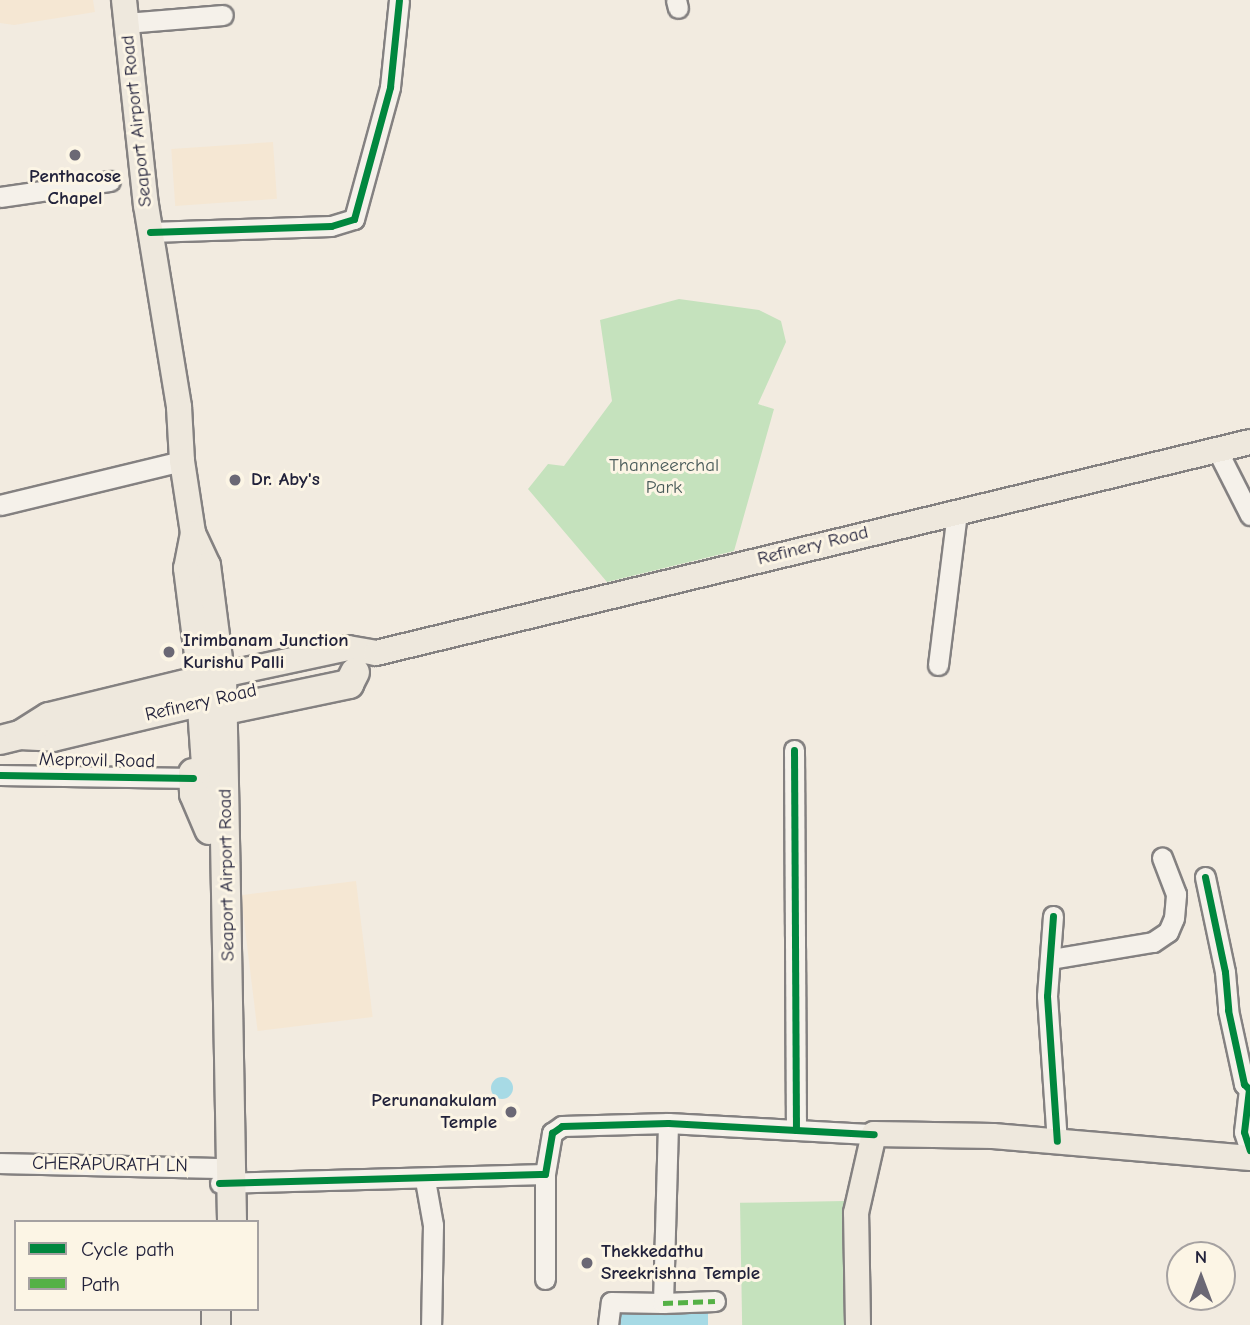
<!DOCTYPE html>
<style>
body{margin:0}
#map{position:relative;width:1250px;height:1325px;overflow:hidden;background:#f2ebe0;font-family:"Comic Neue",sans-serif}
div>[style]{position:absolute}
.built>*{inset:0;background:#f5e7d3;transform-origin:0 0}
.green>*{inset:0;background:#c5e2bd;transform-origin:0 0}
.water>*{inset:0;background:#a7dae5}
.round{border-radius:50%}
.roads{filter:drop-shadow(2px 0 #848181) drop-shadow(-2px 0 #848181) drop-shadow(0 2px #848181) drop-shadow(0 -2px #848181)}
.minor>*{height:19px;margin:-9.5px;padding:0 9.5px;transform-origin:9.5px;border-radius:9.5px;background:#f5f1ea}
.major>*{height:24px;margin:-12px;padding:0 12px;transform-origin:12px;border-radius:12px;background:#eee8dd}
.highway>*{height:28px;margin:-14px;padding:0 14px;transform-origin:14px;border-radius:14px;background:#eee8dd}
.quiet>*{height:5px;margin-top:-2.5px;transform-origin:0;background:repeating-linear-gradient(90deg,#55b146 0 10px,transparent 0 15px)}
.cycleway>*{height:7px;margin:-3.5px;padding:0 3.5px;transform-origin:3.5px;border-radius:3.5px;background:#00873e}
.dots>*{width:19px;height:19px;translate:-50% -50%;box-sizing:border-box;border:4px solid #fcf5e5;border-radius:50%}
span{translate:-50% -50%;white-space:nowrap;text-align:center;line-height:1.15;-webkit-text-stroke:6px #fcf5e5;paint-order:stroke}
.street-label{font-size:19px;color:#22223b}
.poi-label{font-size:19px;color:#22223b;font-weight:700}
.left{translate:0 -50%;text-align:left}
.right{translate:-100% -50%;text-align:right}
.park-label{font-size:19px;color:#485a59}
.legend{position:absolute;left:14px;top:1220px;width:245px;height:91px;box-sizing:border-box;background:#fcf5e5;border:2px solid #a5a1a1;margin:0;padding:9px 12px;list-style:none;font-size:21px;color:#22223b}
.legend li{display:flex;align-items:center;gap:14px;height:35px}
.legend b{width:35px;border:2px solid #a5a1a1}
.north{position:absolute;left:1166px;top:1241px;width:70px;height:70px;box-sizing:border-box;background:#fcf5e5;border:2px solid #a5a1a1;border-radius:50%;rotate:0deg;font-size:19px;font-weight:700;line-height:28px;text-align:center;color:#22223b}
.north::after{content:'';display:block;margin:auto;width:24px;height:32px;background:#6b6875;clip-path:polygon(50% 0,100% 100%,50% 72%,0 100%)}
</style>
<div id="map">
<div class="built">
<div style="clip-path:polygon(0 0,93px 0,95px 12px,14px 25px,0 23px)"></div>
<div style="left:273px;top:142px;width:57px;height:102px;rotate:86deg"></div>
<div style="left:356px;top:881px;width:137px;height:116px;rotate:83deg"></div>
</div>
<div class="green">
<div style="clip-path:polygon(679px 299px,759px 310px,781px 321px,786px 342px,758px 404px,774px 409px,734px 551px,607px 582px,528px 489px,548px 464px,564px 466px,612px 401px,600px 320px)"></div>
<div style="left:845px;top:1201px;width:124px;height:105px;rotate:89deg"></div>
</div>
<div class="water">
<div class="round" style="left:491px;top:1077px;width:22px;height:22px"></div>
<div style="clip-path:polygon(708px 1303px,708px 1325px,611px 1325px,613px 1309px)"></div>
</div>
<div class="roads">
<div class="minor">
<div style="left:676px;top:0;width:8px;rotate:76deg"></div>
<div style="left:126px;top:23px;width:97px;rotate:-4.7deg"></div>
<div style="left:0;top:197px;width:111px;rotate:-8.3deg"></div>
<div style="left:150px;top:232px;width:181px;rotate:-1.9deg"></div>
<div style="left:331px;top:226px;width:24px;rotate:-17deg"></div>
<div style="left:354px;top:219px;width:137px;rotate:-74.7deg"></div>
<div style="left:390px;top:87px;width:87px;rotate:-84.1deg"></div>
<div style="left:1217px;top:450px;width:73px;rotate:63.1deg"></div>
<div style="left:0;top:505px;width:187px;rotate:-13.6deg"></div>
<div style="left:938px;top:665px;width:154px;rotate:-82.9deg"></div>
<div style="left:794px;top:750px;width:380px;rotate:89.7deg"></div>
<div style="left:0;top:775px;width:193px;rotate:0.9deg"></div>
<div style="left:1205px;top:877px;width:97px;rotate:78.1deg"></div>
<div style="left:1225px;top:972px;width:38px;rotate:85deg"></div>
<div style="left:1228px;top:1010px;width:76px;rotate:77.8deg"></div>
<div style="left:1244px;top:1084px;width:7px;rotate:45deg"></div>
<div style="left:1249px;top:1089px;width:43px;rotate:96.6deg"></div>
<div style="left:1244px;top:1132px;width:19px;rotate:72deg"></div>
<div style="left:1053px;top:916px;width:80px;rotate:94.3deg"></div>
<div style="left:1047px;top:996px;width:145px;rotate:86.1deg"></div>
<div style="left:1051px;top:959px;width:103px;rotate:-9.5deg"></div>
<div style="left:1153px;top:942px;width:18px;rotate:-34deg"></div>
<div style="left:1168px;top:932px;width:15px;rotate:-67deg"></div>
<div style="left:1174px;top:918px;width:24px;rotate:-85deg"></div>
<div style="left:1176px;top:894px;width:39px;rotate:-111deg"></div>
<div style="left:0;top:1163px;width:219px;rotate:1.3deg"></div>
<div style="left:425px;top:1180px;width:46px;rotate:79.9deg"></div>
<div style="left:433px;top:1225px;width:100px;rotate:91.1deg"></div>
<div style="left:220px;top:1183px;width:325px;rotate:-1.6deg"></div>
<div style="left:545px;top:1174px;width:42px;rotate:-80.3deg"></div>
<div style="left:552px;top:1133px;width:12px;rotate:-35deg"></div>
<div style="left:562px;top:1126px;width:106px;rotate:-1.6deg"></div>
<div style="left:668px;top:1123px;width:206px;rotate:3.1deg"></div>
<div style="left:545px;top:1279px;width:105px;rotate:-90deg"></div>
<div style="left:663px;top:1303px;width:52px;rotate:-2.2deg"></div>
<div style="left:608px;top:1325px;width:23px;rotate:-83deg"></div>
<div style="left:611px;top:1302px;width:52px;rotate:1.1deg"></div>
<div style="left:663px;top:1303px;width:180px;rotate:-88.4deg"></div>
</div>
<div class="major">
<div style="left:124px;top:0;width:206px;rotate:83.9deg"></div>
<div style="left:146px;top:205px;width:205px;rotate:80.7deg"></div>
<div style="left:179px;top:407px;width:54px;rotate:86.8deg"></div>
<div style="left:182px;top:461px;width:73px;rotate:81.3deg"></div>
<div style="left:193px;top:533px;width:35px;rotate:65deg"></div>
<div style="left:208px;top:565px;width:111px;rotate:82.7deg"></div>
<div style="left:222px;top:675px;width:129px;rotate:-12.1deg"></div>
<div style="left:348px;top:648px;width:28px;rotate:10deg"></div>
<div style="left:376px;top:653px;width:899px;rotate:-13.57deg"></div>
<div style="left:193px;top:533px;width:36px;rotate:101deg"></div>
<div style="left:186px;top:568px;width:112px;rotate:82.8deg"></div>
<div style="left:858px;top:1325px;width:112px;rotate:-91deg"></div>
<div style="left:856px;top:1213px;width:81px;rotate:-77.2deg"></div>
<div style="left:874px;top:1134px;width:119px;rotate:1deg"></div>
<div style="left:993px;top:1136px;width:258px;rotate:4.9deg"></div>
</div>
<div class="highway">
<div style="left:200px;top:679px;width:113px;rotate:86deg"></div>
<div style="left:225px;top:710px;width:127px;rotate:-11.8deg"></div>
<div style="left:349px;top:684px;width:13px;rotate:-63deg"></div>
<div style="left:20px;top:735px;width:33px;rotate:3deg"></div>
<div style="left:53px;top:737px;width:171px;rotate:-13.5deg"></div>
<div style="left:0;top:740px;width:21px;rotate:-14deg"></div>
<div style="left:20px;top:735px;width:34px;rotate:-32deg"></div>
<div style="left:49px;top:717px;width:178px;rotate:-13.6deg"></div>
<div style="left:222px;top:675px;width:547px;rotate:88.95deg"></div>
<div style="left:193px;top:773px;width:21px;rotate:87deg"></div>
<div style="left:194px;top:794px;width:39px;rotate:67deg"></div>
<div style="left:216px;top:1325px;width:16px;rotate:-90deg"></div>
</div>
</div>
<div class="quiet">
<div style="left:663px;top:1303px;width:52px;rotate:-2.2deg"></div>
</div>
<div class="cycleway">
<div style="left:150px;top:232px;width:181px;rotate:-1.9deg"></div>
<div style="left:331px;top:226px;width:24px;rotate:-17deg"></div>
<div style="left:354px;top:219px;width:137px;rotate:-74.7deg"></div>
<div style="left:390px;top:87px;width:87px;rotate:-84.1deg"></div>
<div style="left:794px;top:750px;width:380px;rotate:89.7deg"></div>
<div style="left:0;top:775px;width:193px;rotate:0.9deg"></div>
<div style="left:1205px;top:877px;width:97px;rotate:78.1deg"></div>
<div style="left:1225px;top:972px;width:38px;rotate:85deg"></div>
<div style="left:1228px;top:1010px;width:76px;rotate:77.8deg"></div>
<div style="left:1244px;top:1084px;width:7px;rotate:45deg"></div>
<div style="left:1249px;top:1089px;width:43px;rotate:96.6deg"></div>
<div style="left:1244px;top:1132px;width:19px;rotate:72deg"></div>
<div style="left:1053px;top:916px;width:80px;rotate:94.3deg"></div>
<div style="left:1047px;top:996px;width:145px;rotate:86.1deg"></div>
<div style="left:219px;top:1183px;width:326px;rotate:-1.6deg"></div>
<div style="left:545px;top:1174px;width:42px;rotate:-80.3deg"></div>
<div style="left:552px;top:1133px;width:12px;rotate:-35deg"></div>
<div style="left:562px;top:1126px;width:106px;rotate:-1.6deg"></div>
<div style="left:668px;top:1123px;width:206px;rotate:3.1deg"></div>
</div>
<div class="dots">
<div style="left:75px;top:155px;background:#6b6875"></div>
<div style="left:235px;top:480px;background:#6b6875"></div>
<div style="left:169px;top:652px;background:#6b6875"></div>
<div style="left:511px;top:1112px;background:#6b6875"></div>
<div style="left:587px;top:1263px;background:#6b6875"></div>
</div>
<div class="street-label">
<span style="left:137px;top:121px;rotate:-96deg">Seaport Airport Road</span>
<span style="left:813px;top:546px;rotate:-14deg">Refinery Road</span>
<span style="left:201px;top:703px;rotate:-13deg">Refinery Road</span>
<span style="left:97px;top:761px;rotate:1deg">Meprovil Road</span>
<span style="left:227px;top:875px;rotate:-91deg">Seaport Airport Road</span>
<span style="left:110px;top:1165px;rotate:1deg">CHERAPURATH LN</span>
</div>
<div class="poi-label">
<span style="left:75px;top:188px">Penthacose<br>Chapel</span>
<span class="left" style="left:251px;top:480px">Dr. Aby's</span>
<span class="left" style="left:183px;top:652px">Irimbanam Junction<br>Kurishu Palli</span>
<span class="right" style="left:497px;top:1112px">Perunanakulam<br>Temple</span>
<span class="left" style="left:601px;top:1263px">Thekkedathu<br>Sreekrishna Temple</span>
</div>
<div class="park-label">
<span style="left:664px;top:477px">Thanneerchal<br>Park</span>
</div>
<ul class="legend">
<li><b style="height:9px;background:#00873e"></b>Cycle path</li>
<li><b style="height:9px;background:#55b146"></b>Path</li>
</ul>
<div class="north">N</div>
</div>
